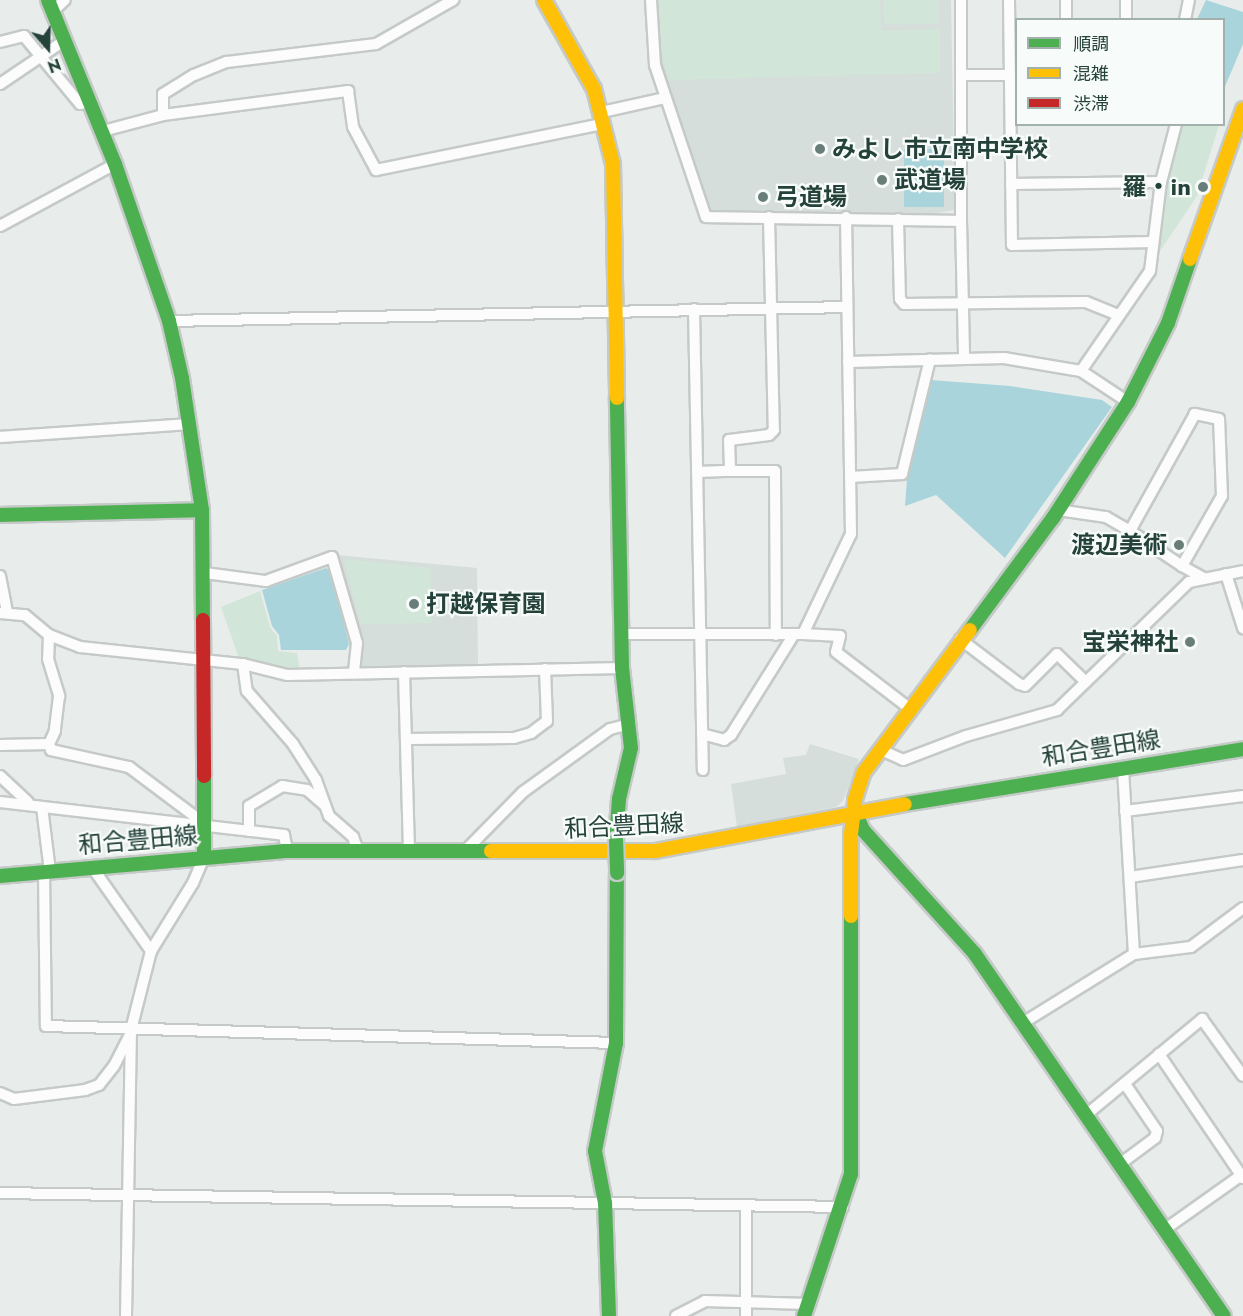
<!DOCTYPE html>
<meta charset="utf-8">
<style>
body{margin:0}
#map{position:relative;width:1243px;height:1316px;overflow:hidden;background:#e8edeb;font-family:Jost,"Noto Sans JP",sans-serif}
div>[style]{position:absolute}
.built>*{inset:0;background:#d6dedb}
.green>*{inset:0;background:#d1e6d8;transform-origin:0 0}
.water>*{inset:0;background:#a9d4db;transform-origin:0 0}
.roads{filter:drop-shadow(2px 0 #c5cac8) drop-shadow(-2px 0 #c5cac8) drop-shadow(0 2px #c5cac8) drop-shadow(0 -2px #c5cac8)}
.street>*{height:10px;margin:-5px;padding:0 5px;transform-origin:5px;border-radius:5px;background:#fcfcfc}
.fast>*{height:14px;margin:-7px;padding:0 7px;transform-origin:7px;border-radius:7px;background:#4caf50}
.slow>*{height:14px;margin:-7px;padding:0 7px;transform-origin:7px;border-radius:7px;background:#ffc107}
.jam>*{height:14px;margin:-7px;padding:0 7px;transform-origin:7px;border-radius:7px;background:#c62828}
.bridges{filter:drop-shadow(2px 0 #c3cbc8) drop-shadow(-2px 0 #c3cbc8) drop-shadow(0 2px #c3cbc8) drop-shadow(0 -2px #c3cbc8)}
.fast-bridge>*{height:14px;margin:-7px;padding:0 7px;transform-origin:7px;border-radius:7px;background:#4caf50}
.dots>*{width:16px;height:16px;translate:-50% -50%;box-sizing:border-box;border:3px solid #f7fbf9;border-radius:50%}
span{translate:-50% -50%;white-space:nowrap;text-align:center;line-height:1.15;-webkit-text-stroke:4.5px #f7fbf9;paint-order:stroke}
.poi-label{font-size:24px;color:#24423a;font-weight:700}
.left{translate:0 -50%;text-align:left}
.right{translate:-100% -50%;text-align:right}
.street-label{font-size:24px;color:#24423a}
.legend{position:absolute;left:1015px;top:18px;width:210px;height:108px;box-sizing:border-box;background:#f7fbf9;border:2px solid #a3b1ad;margin:0;padding:8px 10px;list-style:none;font-size:18px;color:#24423a}
.legend li{display:flex;align-items:center;gap:12px;height:30px}
.legend b{width:30px;border:2px solid #a3b1ad}
.north{position:absolute;left:18px;top:18px;width:60px;height:60px;-webkit-text-stroke:4px #f7fbf9;paint-order:stroke;rotate:160deg;font-size:16px;font-weight:700;line-height:24px;text-align:center;color:#24423a}
.north::after{content:'';display:block;margin:auto;width:21px;height:27px;background:#24423a;clip-path:polygon(50% 0,100% 100%,50% 72%,0 100%)}
</style>
<div id="map">
<div class="built">
<div style="clip-path:polygon(656px 0,951px 0,955px 210px,931px 214px,711px 214px,706px 209px,666px 90px,655px 32px)"></div>
<div style="clip-path:polygon(337px 555px,477px 568px,478px 665px,357px 669px,361px 640px)"></div>
<div style="clip-path:polygon(810px 744px,859px 759px,843px 801px,836px 807px,737px 827px,731px 784px,786px 774px,783px 758px,806px 755px)"></div>
</div>
<div class="green">
<div style="clip-path:polygon(658px 0,880px 0,881px 31px,940px 29px,940px 73px,668px 80px,658px 33px)"></div>
<div style="left:884px;top:0;width:54px;height:24px"></div>
<div style="clip-path:polygon(1180px 125px,1219px 125px,1197px 196px,1156px 257px,1166px 182px)"></div>
<div style="clip-path:polygon(344px 559px,430px 568px,432px 623px,361px 624px)"></div>
<div style="clip-path:polygon(260px 591px,270px 627px,277px 636px,278px 651px,297px 653px,300px 671px,240px 661px,221px 607px)"></div>
</div>
<div class="water">
<div style="clip-path:polygon(1206px 0,1243px 12px,1243px 44px,1224px 89px,1224px 20px,1197px 19px)"></div>
<div style="left:904px;top:149px;width:40px;height:58px"></div>
<div style="clip-path:polygon(931px 380px,1010px 386px,1102px 400px,1112px 407px,1005px 558px,936px 495px,905px 506px,908px 465px)"></div>
<div style="clip-path:polygon(326px 568px,331px 572px,349px 644px,346px 650px,281px 650px,279px 635px,272px 626px,262px 590px)"></div>
</div>
<div class="roads">
<div class="street">
<div style="left:651px;top:0;width:65px;rotate:86.5deg"></div>
<div style="left:655px;top:65px;width:160px;rotate:71.5deg"></div>
<div style="left:706px;top:217px;width:255px;rotate:0.9deg"></div>
<div style="left:961px;top:221px;width:221px;rotate:-90deg"></div>
<div style="left:1009px;top:0;width:245px;rotate:89.3deg"></div>
<div style="left:1012px;top:245px;width:141px;rotate:-1.2deg"></div>
<div style="left:1066px;top:0;width:20px;rotate:90deg"></div>
<div style="left:1126px;top:0;width:20px;rotate:90deg"></div>
<div style="left:53px;top:11px;width:16px;rotate:-43deg"></div>
<div style="left:1185px;top:20px;width:20px;rotate:-79deg"></div>
<div style="left:0;top:42px;width:25px;rotate:-14deg"></div>
<div style="left:24px;top:36px;width:88px;rotate:50.5deg"></div>
<div style="left:80px;top:104px;width:11px;rotate:-10deg"></div>
<div style="left:961px;top:75px;width:49px"></div>
<div style="left:0;top:84px;width:78px;rotate:-34.1deg"></div>
<div style="left:602px;top:112px;width:65px;rotate:-12.5deg"></div>
<div style="left:163px;top:115px;width:187px;rotate:-7.4deg"></div>
<div style="left:348px;top:91px;width:36px;rotate:82deg"></div>
<div style="left:353px;top:127px;width:49px;rotate:61.9deg"></div>
<div style="left:376px;top:170px;width:232px;rotate:-11.5deg"></div>
<div style="left:103px;top:131px;width:62px;rotate:-14.9deg"></div>
<div style="left:163px;top:115px;width:21px;rotate:-90deg"></div>
<div style="left:163px;top:94px;width:36px;rotate:-32deg"></div>
<div style="left:194px;top:75px;width:35px;rotate:-22deg"></div>
<div style="left:227px;top:62px;width:150px;rotate:-6.9deg"></div>
<div style="left:376px;top:44px;width:89px;rotate:-29.7deg"></div>
<div style="left:1011px;top:184px;width:150px;rotate:-0.8deg"></div>
<div style="left:769px;top:217px;width:213px;rotate:88.7deg"></div>
<div style="left:774px;top:430px;width:7px;rotate:135deg"></div>
<div style="left:769px;top:435px;width:40px;rotate:172.9deg"></div>
<div style="left:729px;top:440px;width:31px;rotate:88deg"></div>
<div style="left:730px;top:471px;width:45px"></div>
<div style="left:775px;top:471px;width:164px;rotate:89.7deg"></div>
<div style="left:898px;top:219px;width:80px;rotate:88.6deg"></div>
<div style="left:900px;top:299px;width:6px;rotate:51deg"></div>
<div style="left:904px;top:304px;width:182px;rotate:-0.6deg"></div>
<div style="left:1086px;top:302px;width:35px;rotate:22deg"></div>
<div style="left:961px;top:221px;width:136px;rotate:88.7deg"></div>
<div style="left:0;top:226px;width:131px;rotate:-28.3deg"></div>
<div style="left:694px;top:309px;width:461px;rotate:88.9deg"></div>
<div style="left:169px;top:321px;width:678px;rotate:-1.18deg"></div>
<div style="left:848px;top:362px;width:156px;rotate:-1.5deg"></div>
<div style="left:1004px;top:358px;width:78px;rotate:9.6deg"></div>
<div style="left:1081px;top:371px;width:56px;rotate:33.4deg"></div>
<div style="left:1081px;top:371px;width:121px;rotate:-55.4deg"></div>
<div style="left:1150px;top:271px;width:90px;rotate:-83deg"></div>
<div style="left:1161px;top:182px;width:60px;rotate:-75.5deg"></div>
<div style="left:0;top:437px;width:189px;rotate:-3.9deg"></div>
<div style="left:697px;top:472px;width:33px;rotate:-2deg"></div>
<div style="left:850px;top:477px;width:52px;rotate:-3.3deg"></div>
<div style="left:902px;top:474px;width:118px;rotate:-76.3deg"></div>
<div style="left:1058px;top:510px;width:49px;rotate:8.3deg"></div>
<div style="left:1106px;top:517px;width:28px;rotate:30deg"></div>
<div style="left:1182px;top:566px;width:81px;rotate:-60.3deg"></div>
<div style="left:1222px;top:496px;width:77px;rotate:-92.2deg"></div>
<div style="left:1219px;top:419px;width:25px;rotate:-168deg"></div>
<div style="left:1195px;top:414px;width:134px;rotate:119.1deg"></div>
<div style="left:1130px;top:531px;width:63px;rotate:33.9deg"></div>
<div style="left:1182px;top:566px;width:26px;rotate:29deg"></div>
<div style="left:205px;top:573px;width:62px;rotate:7.5deg"></div>
<div style="left:266px;top:581px;width:70px;rotate:-20deg"></div>
<div style="left:332px;top:557px;width:90px;rotate:73.8deg"></div>
<div style="left:357px;top:643px;width:30px;rotate:96deg"></div>
<div style="left:1226px;top:574px;width:57px;rotate:72.5deg"></div>
<div style="left:0;top:576px;width:37px;rotate:79deg"></div>
<div style="left:0;top:613px;width:25px;rotate:5deg"></div>
<div style="left:25px;top:615px;width:31px;rotate:40deg"></div>
<div style="left:49px;top:635px;width:33px;rotate:21deg"></div>
<div style="left:80px;top:647px;width:164px;rotate:6deg"></div>
<div style="left:243px;top:664px;width:45px;rotate:14deg"></div>
<div style="left:287px;top:675px;width:335px;rotate:-1.2deg"></div>
<div style="left:621px;top:634px;width:182px"></div>
<div style="left:803px;top:634px;width:111px;rotate:-64.4deg"></div>
<div style="left:851px;top:534px;width:317px;rotate:-90.9deg"></div>
<div style="left:803px;top:634px;width:37px;rotate:3deg"></div>
<div style="left:840px;top:636px;width:16px;rotate:104deg"></div>
<div style="left:836px;top:652px;width:92px;rotate:37.5deg"></div>
<div style="left:49px;top:635px;width:24px;rotate:92deg"></div>
<div style="left:48px;top:659px;width:39px;rotate:73deg"></div>
<div style="left:59px;top:696px;width:35px;rotate:97deg"></div>
<div style="left:55px;top:731px;width:14px;rotate:115deg"></div>
<div style="left:960px;top:639px;width:74px;rotate:37.3deg"></div>
<div style="left:1019px;top:684px;width:6px;rotate:18deg"></div>
<div style="left:1025px;top:686px;width:45px;rotate:-45deg"></div>
<div style="left:1057px;top:654px;width:40px;rotate:44deg"></div>
<div style="left:243px;top:664px;width:27px;rotate:82deg"></div>
<div style="left:247px;top:691px;width:70px;rotate:49deg"></div>
<div style="left:293px;top:744px;width:43px;rotate:57.4deg"></div>
<div style="left:316px;top:780px;width:38px;rotate:70deg"></div>
<div style="left:329px;top:816px;width:32px;rotate:41deg"></div>
<div style="left:353px;top:837px;width:12px;rotate:70deg"></div>
<div style="left:404px;top:672px;width:177px;rotate:88.4deg"></div>
<div style="left:702px;top:734px;width:23px;rotate:15deg"></div>
<div style="left:724px;top:740px;width:9px;rotate:-36deg"></div>
<div style="left:731px;top:735px;width:119px;rotate:-58deg"></div>
<div style="left:406px;top:739px;width:108px;rotate:-0.5deg"></div>
<div style="left:514px;top:738px;width:18px;rotate:-16deg"></div>
<div style="left:531px;top:733px;width:20px;rotate:-37deg"></div>
<div style="left:547px;top:721px;width:52px;rotate:-92.2deg"></div>
<div style="left:49px;top:744px;width:6px;rotate:72deg"></div>
<div style="left:51px;top:750px;width:80px;rotate:12.3deg"></div>
<div style="left:129px;top:767px;width:90px;rotate:36.9deg"></div>
<div style="left:0;top:745px;width:49px;rotate:-1.2deg"></div>
<div style="left:881px;top:750px;width:24px;rotate:24deg"></div>
<div style="left:903px;top:760px;width:67px;rotate:-20.9deg"></div>
<div style="left:966px;top:736px;width:95px;rotate:-15.9deg"></div>
<div style="left:1057px;top:710px;width:184px;rotate:-44.1deg"></div>
<div style="left:1189px;top:582px;width:55px;rotate:-11.5deg"></div>
<div style="left:0;top:776px;width:38px;rotate:43deg"></div>
<div style="left:0;top:802px;width:286px;rotate:6.6deg"></div>
<div style="left:284px;top:835px;width:16px;rotate:79deg"></div>
<div style="left:42px;top:807px;width:64px;rotate:82.9deg"></div>
<div style="left:1125px;top:811px;width:119px;rotate:-7.2deg"></div>
<div style="left:249px;top:831px;width:25px;rotate:-90deg"></div>
<div style="left:249px;top:806px;width:39px;rotate:-31deg"></div>
<div style="left:282px;top:786px;width:25px;rotate:9deg"></div>
<div style="left:307px;top:790px;width:23px;rotate:41deg"></div>
<div style="left:465px;top:851px;width:83px;rotate:-45.5deg"></div>
<div style="left:523px;top:792px;width:107px;rotate:-35.9deg"></div>
<div style="left:610px;top:729px;width:21px;rotate:-14deg"></div>
<div style="left:92px;top:867px;width:103px;rotate:54.9deg"></div>
<div style="left:44px;top:871px;width:155px;rotate:89.3deg"></div>
<div style="left:46px;top:1026px;width:570px;rotate:1.71deg"></div>
<div style="left:1130px;top:877px;width:114px;rotate:-8.6deg"></div>
<div style="left:1134px;top:954px;width:57px;rotate:-7deg"></div>
<div style="left:1191px;top:947px;width:65px;rotate:-36.9deg"></div>
<div style="left:1021px;top:1024px;width:133px;rotate:-31.8deg"></div>
<div style="left:1134px;top:954px;width:186px;rotate:-93.4deg"></div>
<div style="left:1159px;top:1054px;width:150px;rotate:55.9deg"></div>
<div style="left:0;top:1093px;width:15px;rotate:23deg"></div>
<div style="left:14px;top:1099px;width:72px;rotate:-7.2deg"></div>
<div style="left:85px;top:1090px;width:15px;rotate:-20deg"></div>
<div style="left:99px;top:1085px;width:24px;rotate:-52deg"></div>
<div style="left:114px;top:1066px;width:34px;rotate:-63deg"></div>
<div style="left:1086px;top:1115px;width:151px;rotate:-39.6deg"></div>
<div style="left:1202px;top:1019px;width:70px;rotate:54.3deg"></div>
<div style="left:1120px;top:1164px;width:44px;rotate:-36.6deg"></div>
<div style="left:1155px;top:1138px;width:7px;rotate:-74deg"></div>
<div style="left:1157px;top:1131px;width:57px;rotate:-124.2deg"></div>
<div style="left:0;top:1193px;width:843px;rotate:0.95deg"></div>
<div style="left:746px;top:1207px;width:109px;rotate:90deg"></div>
<div style="left:1164px;top:1230px;width:97px;rotate:-35.3deg"></div>
<div style="left:126px;top:1316px;width:286px;rotate:-89deg"></div>
<div style="left:131px;top:1030px;width:81px;rotate:-75.8deg"></div>
<div style="left:151px;top:951px;width:80px;rotate:-58.3deg"></div>
<div style="left:193px;top:883px;width:28px;rotate:-67deg"></div>
<div style="left:676px;top:1316px;width:33px;rotate:-27deg"></div>
<div style="left:705px;top:1301px;width:103px;rotate:1.7deg"></div>
</div>
<div class="fast">
<div style="left:48px;top:0;width:177px;rotate:67.8deg"></div>
<div style="left:115px;top:164px;width:166px;rotate:71deg"></div>
<div style="left:169px;top:321px;width:58px;rotate:77.2deg"></div>
<div style="left:182px;top:378px;width:134px;rotate:81.4deg"></div>
<div style="left:202px;top:510px;width:110px;rotate:89.5deg"></div>
<div style="left:0;top:515px;width:202px;rotate:-1.4deg"></div>
<div style="left:970px;top:630px;width:139px;rotate:-53.5deg"></div>
<div style="left:1053px;top:518px;width:138px;rotate:-57.1deg"></div>
<div style="left:1128px;top:402px;width:89px;rotate:-63.1deg"></div>
<div style="left:1168px;top:323px;width:68px;rotate:-71deg"></div>
<div style="left:204px;top:776px;width:81px;rotate:90deg"></div>
<div style="left:905px;top:804px;width:342px;rotate:-9.2deg"></div>
<div style="left:856px;top:813px;width:18px;rotate:68deg"></div>
<div style="left:863px;top:830px;width:167px;rotate:47.9deg"></div>
<div style="left:975px;top:954px;width:439px;rotate:55.5deg"></div>
<div style="left:616px;top:840px;width:41px;rotate:-85.8deg"></div>
<div style="left:619px;top:799px;width:52px;rotate:-76.8deg"></div>
<div style="left:631px;top:748px;width:81px;rotate:-96.4deg"></div>
<div style="left:622px;top:668px;width:270px;rotate:-91.1deg"></div>
<div style="left:0;top:876px;width:284px;rotate:-5deg"></div>
<div style="left:283px;top:851px;width:208px"></div>
<div style="left:609px;top:1316px;width:113px;rotate:-92deg"></div>
<div style="left:605px;top:1203px;width:53px;rotate:-100.9deg"></div>
<div style="left:595px;top:1151px;width:110px;rotate:-79deg"></div>
<div style="left:616px;top:1043px;width:170px;rotate:-89.7deg"></div>
<div style="left:804px;top:1316px;width:150px;rotate:-71.7deg"></div>
<div style="left:851px;top:1174px;width:258px;rotate:-90deg"></div>
</div>
<div class="slow">
<div style="left:544px;top:0;width:102px;rotate:60.7deg"></div>
<div style="left:594px;top:89px;width:77px;rotate:75.8deg"></div>
<div style="left:613px;top:164px;width:234px;rotate:89deg"></div>
<div style="left:1190px;top:259px;width:159px;rotate:-70.5deg"></div>
<div style="left:491px;top:851px;width:164px"></div>
<div style="left:655px;top:851px;width:254px;rotate:-10.6deg"></div>
<div style="left:851px;top:916px;width:82px;rotate:-90deg"></div>
<div style="left:851px;top:834px;width:35px;rotate:-83deg"></div>
<div style="left:855px;top:799px;width:28px;rotate:-72deg"></div>
<div style="left:864px;top:772px;width:177px;rotate:-53.3deg"></div>
</div>
<div class="jam">
<div style="left:203px;top:620px;width:156px;rotate:89.6deg"></div>
</div>
</div>
<div class="bridges">
<div class="fast-bridge">
<div style="left:616px;top:840px;width:33px;rotate:88deg"></div>
</div>
</div>
<div class="dots">
<div style="left:820px;top:149px;background:#697e78"></div>
<div style="left:882px;top:180px;background:#697e78"></div>
<div style="left:1203px;top:187px;background:#697e78"></div>
<div style="left:763px;top:197px;background:#697e78"></div>
<div style="left:1179px;top:545px;background:#697e78"></div>
<div style="left:414px;top:604px;background:#697e78"></div>
<div style="left:1190px;top:642px;background:#697e78"></div>
</div>
<div class="poi-label">
<span class="left" style="left:832px;top:149px">みよし市立南中学校</span>
<span class="left" style="left:894px;top:180px">武道場</span>
<span class="right" style="left:1191px;top:187px">羅・in</span>
<span class="left" style="left:775px;top:197px">弓道場</span>
<span class="right" style="left:1167px;top:545px">渡辺美術</span>
<span class="left" style="left:426px;top:604px">打越保育園</span>
<span class="right" style="left:1178px;top:642px">宝栄神社</span>
</div>
<div class="street-label">
<span style="left:1101px;top:748px;rotate:-9deg">和合豊田線</span>
<span style="left:624px;top:826px;rotate:-3deg">和合豊田線</span>
<span style="left:138px;top:840px;rotate:-5deg">和合豊田線</span>
</div>
<ul class="legend">
<li><b style="height:8px;background:#4caf50"></b>順調</li>
<li><b style="height:8px;background:#ffc107"></b>混雑</li>
<li><b style="height:8px;background:#c62828"></b>渋滞</li>
</ul>
<div class="north">N</div>
</div>
